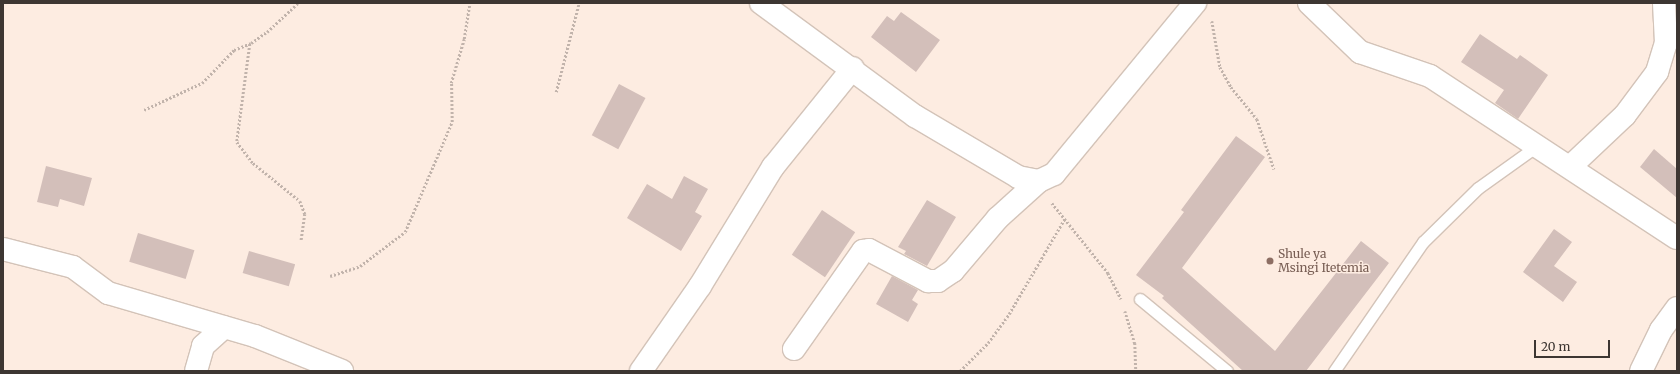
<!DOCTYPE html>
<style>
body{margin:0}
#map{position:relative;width:1680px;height:374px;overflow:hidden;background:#fdece1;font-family:Merriweather,serif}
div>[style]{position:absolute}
.building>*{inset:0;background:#d3bfba;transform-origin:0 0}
.path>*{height:2.5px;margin-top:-1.25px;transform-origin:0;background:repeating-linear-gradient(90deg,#c1b3ab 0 2px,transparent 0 4px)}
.roads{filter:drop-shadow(1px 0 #d3c3b8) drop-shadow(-1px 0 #d3c3b8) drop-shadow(0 1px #d3c3b8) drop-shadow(0 -1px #d3c3b8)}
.service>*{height:11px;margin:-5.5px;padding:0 5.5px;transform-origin:5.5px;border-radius:5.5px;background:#fff}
.minor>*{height:22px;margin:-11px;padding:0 11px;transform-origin:11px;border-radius:11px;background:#fff}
.dots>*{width:11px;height:11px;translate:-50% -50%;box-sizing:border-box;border:2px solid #fdece1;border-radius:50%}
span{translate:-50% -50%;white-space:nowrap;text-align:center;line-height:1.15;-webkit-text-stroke:3px #fdece1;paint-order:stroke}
.education-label{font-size:12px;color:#785e54}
.left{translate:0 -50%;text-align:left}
.frame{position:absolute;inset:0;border:4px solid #3d3632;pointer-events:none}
.scale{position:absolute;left:1534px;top:340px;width:76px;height:18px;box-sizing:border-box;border:2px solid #3d3632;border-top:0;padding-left:5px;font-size:12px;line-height:14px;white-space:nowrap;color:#3d3632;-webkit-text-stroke:3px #fdece1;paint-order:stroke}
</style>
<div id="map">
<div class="building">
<div style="clip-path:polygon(901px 12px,940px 40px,916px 72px,871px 37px,887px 16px,894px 21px)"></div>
<div style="clip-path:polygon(1480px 34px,1517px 59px,1520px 55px,1548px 75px,1518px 119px,1495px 103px,1504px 90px,1461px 62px)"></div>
<div style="left:619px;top:84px;width:30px;height:58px;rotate:28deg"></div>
<div style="clip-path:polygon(1236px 136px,1265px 157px,1182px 268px,1275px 351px,1361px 241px,1389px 263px,1306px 371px,1243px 371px,1162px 298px,1164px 296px,1136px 275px,1184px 212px,1181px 210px)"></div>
<div style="clip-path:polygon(1654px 149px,1677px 169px,1677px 198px,1640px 167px)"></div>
<div style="clip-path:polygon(46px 166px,92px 178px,84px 206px,60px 199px,58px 207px,37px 202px)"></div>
<div style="clip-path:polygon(684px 176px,708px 189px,695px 212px,702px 216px,681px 251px,627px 218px,647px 184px,672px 199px)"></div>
<div style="clip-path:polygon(927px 200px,956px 217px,927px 266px,904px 254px,906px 251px,898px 247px)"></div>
<div style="left:822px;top:210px;width:40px;height:54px;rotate:34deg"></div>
<div style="clip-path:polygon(1554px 229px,1572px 242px,1554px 266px,1577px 282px,1563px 302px,1523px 272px)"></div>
<div style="left:138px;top:233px;width:59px;height:30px;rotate:17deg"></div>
<div style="left:249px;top:251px;width:48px;height:23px;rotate:16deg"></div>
<div style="clip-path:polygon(892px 276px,918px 290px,912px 300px,918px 304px,908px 322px,876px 304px)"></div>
</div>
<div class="path">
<div style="left:1212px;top:21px;width:47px;rotate:80.1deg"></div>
<div style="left:1220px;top:67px;width:23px;rotate:61deg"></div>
<div style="left:1231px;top:87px;width:41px;rotate:50.9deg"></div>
<div style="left:1257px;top:119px;width:53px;rotate:71.2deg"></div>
<div style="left:250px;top:44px;width:99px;rotate:97.6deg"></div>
<div style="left:237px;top:142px;width:26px;rotate:53deg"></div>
<div style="left:253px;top:163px;width:60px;rotate:39deg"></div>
<div style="left:300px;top:201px;width:14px;rotate:69deg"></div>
<div style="left:305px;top:214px;width:27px;rotate:98deg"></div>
<div style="left:556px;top:92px;width:92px;rotate:-75.5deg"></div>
<div style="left:144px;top:110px;width:64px;rotate:-25deg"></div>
<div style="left:202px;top:83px;width:46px;rotate:-45.9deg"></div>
<div style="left:234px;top:50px;width:18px;rotate:-22deg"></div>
<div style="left:251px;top:43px;width:19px;rotate:-35deg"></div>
<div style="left:267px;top:32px;width:42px;rotate:-43.1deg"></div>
<div style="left:1052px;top:203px;width:90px;rotate:51.3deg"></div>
<div style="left:1108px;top:273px;width:29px;rotate:63deg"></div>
<div style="left:330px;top:276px;width:32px;rotate:-18deg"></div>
<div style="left:360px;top:266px;width:56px;rotate:-37.1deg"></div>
<div style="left:405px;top:232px;width:120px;rotate:-66.9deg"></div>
<div style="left:452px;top:122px;width:39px;rotate:-91deg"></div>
<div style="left:451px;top:83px;width:46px;rotate:-73.5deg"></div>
<div style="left:464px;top:39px;width:36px;rotate:-81deg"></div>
<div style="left:1125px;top:311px;width:34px;rotate:73deg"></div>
<div style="left:1135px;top:343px;width:28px;rotate:88deg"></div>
<div style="left:960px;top:371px;width:40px;rotate:-45deg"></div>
<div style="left:988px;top:343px;width:36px;rotate:-54deg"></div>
<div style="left:1009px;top:314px;width:111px;rotate:-59.7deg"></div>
</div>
<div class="roads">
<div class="service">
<div style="left:1140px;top:299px;width:113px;rotate:39.6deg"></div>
<div style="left:1334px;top:371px;width:157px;rotate:-55.4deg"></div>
<div style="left:1423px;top:242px;width:77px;rotate:-44.5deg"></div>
<div style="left:1478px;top:188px;width:74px;rotate:-35.6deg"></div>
</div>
<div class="minor">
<div style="left:761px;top:3px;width:191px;rotate:36.3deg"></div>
<div style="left:915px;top:116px;width:120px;rotate:30.6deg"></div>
<div style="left:1018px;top:177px;width:21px;rotate:11deg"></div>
<div style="left:1039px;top:181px;width:17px;rotate:-25deg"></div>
<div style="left:1054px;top:174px;width:222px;rotate:-50.5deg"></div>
<div style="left:1309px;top:3px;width:71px;rotate:43.9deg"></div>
<div style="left:1360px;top:52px;width:74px;rotate:18.9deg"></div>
<div style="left:1430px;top:76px;width:295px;rotate:33.3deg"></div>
<div style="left:1571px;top:166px;width:74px;rotate:-43.4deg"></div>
<div style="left:1625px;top:115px;width:54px;rotate:-53.3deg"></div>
<div style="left:1657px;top:72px;width:30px;rotate:-73deg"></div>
<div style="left:1666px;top:43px;width:40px;rotate:-92.9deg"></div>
<div style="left:3px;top:249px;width:72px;rotate:14.4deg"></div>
<div style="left:73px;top:267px;width:44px;rotate:36.6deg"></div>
<div style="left:108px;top:293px;width:153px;rotate:16.3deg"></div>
<div style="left:255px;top:336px;width:94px;rotate:21.9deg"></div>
<div style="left:794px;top:349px;width:120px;rotate:-54.9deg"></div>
<div style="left:863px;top:251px;width:6px;rotate:-9deg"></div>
<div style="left:869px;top:250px;width:67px;rotate:27.7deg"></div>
<div style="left:928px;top:281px;width:10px"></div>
<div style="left:938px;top:281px;width:18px;rotate:-34deg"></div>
<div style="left:953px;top:271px;width:70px;rotate:-49.7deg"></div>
<div style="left:998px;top:218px;width:55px;rotate:-42.1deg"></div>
<div style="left:196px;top:371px;width:26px;rotate:-74deg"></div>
<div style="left:203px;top:346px;width:28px;rotate:-42deg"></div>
<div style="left:641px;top:371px;width:103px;rotate:-55.2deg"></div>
<div style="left:700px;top:286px;width:140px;rotate:-58.5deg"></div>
<div style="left:773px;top:167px;width:127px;rotate:-51.1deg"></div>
<div style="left:1641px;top:371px;width:46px;rotate:-64deg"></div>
<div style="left:1661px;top:330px;width:27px;rotate:-54deg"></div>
</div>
</div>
<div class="dots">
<div style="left:1270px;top:261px;background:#8d6e63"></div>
</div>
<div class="education-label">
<span class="left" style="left:1278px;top:261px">Shule ya<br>Msingi Itetemia</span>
</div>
<div class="frame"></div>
<div class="scale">20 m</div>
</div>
